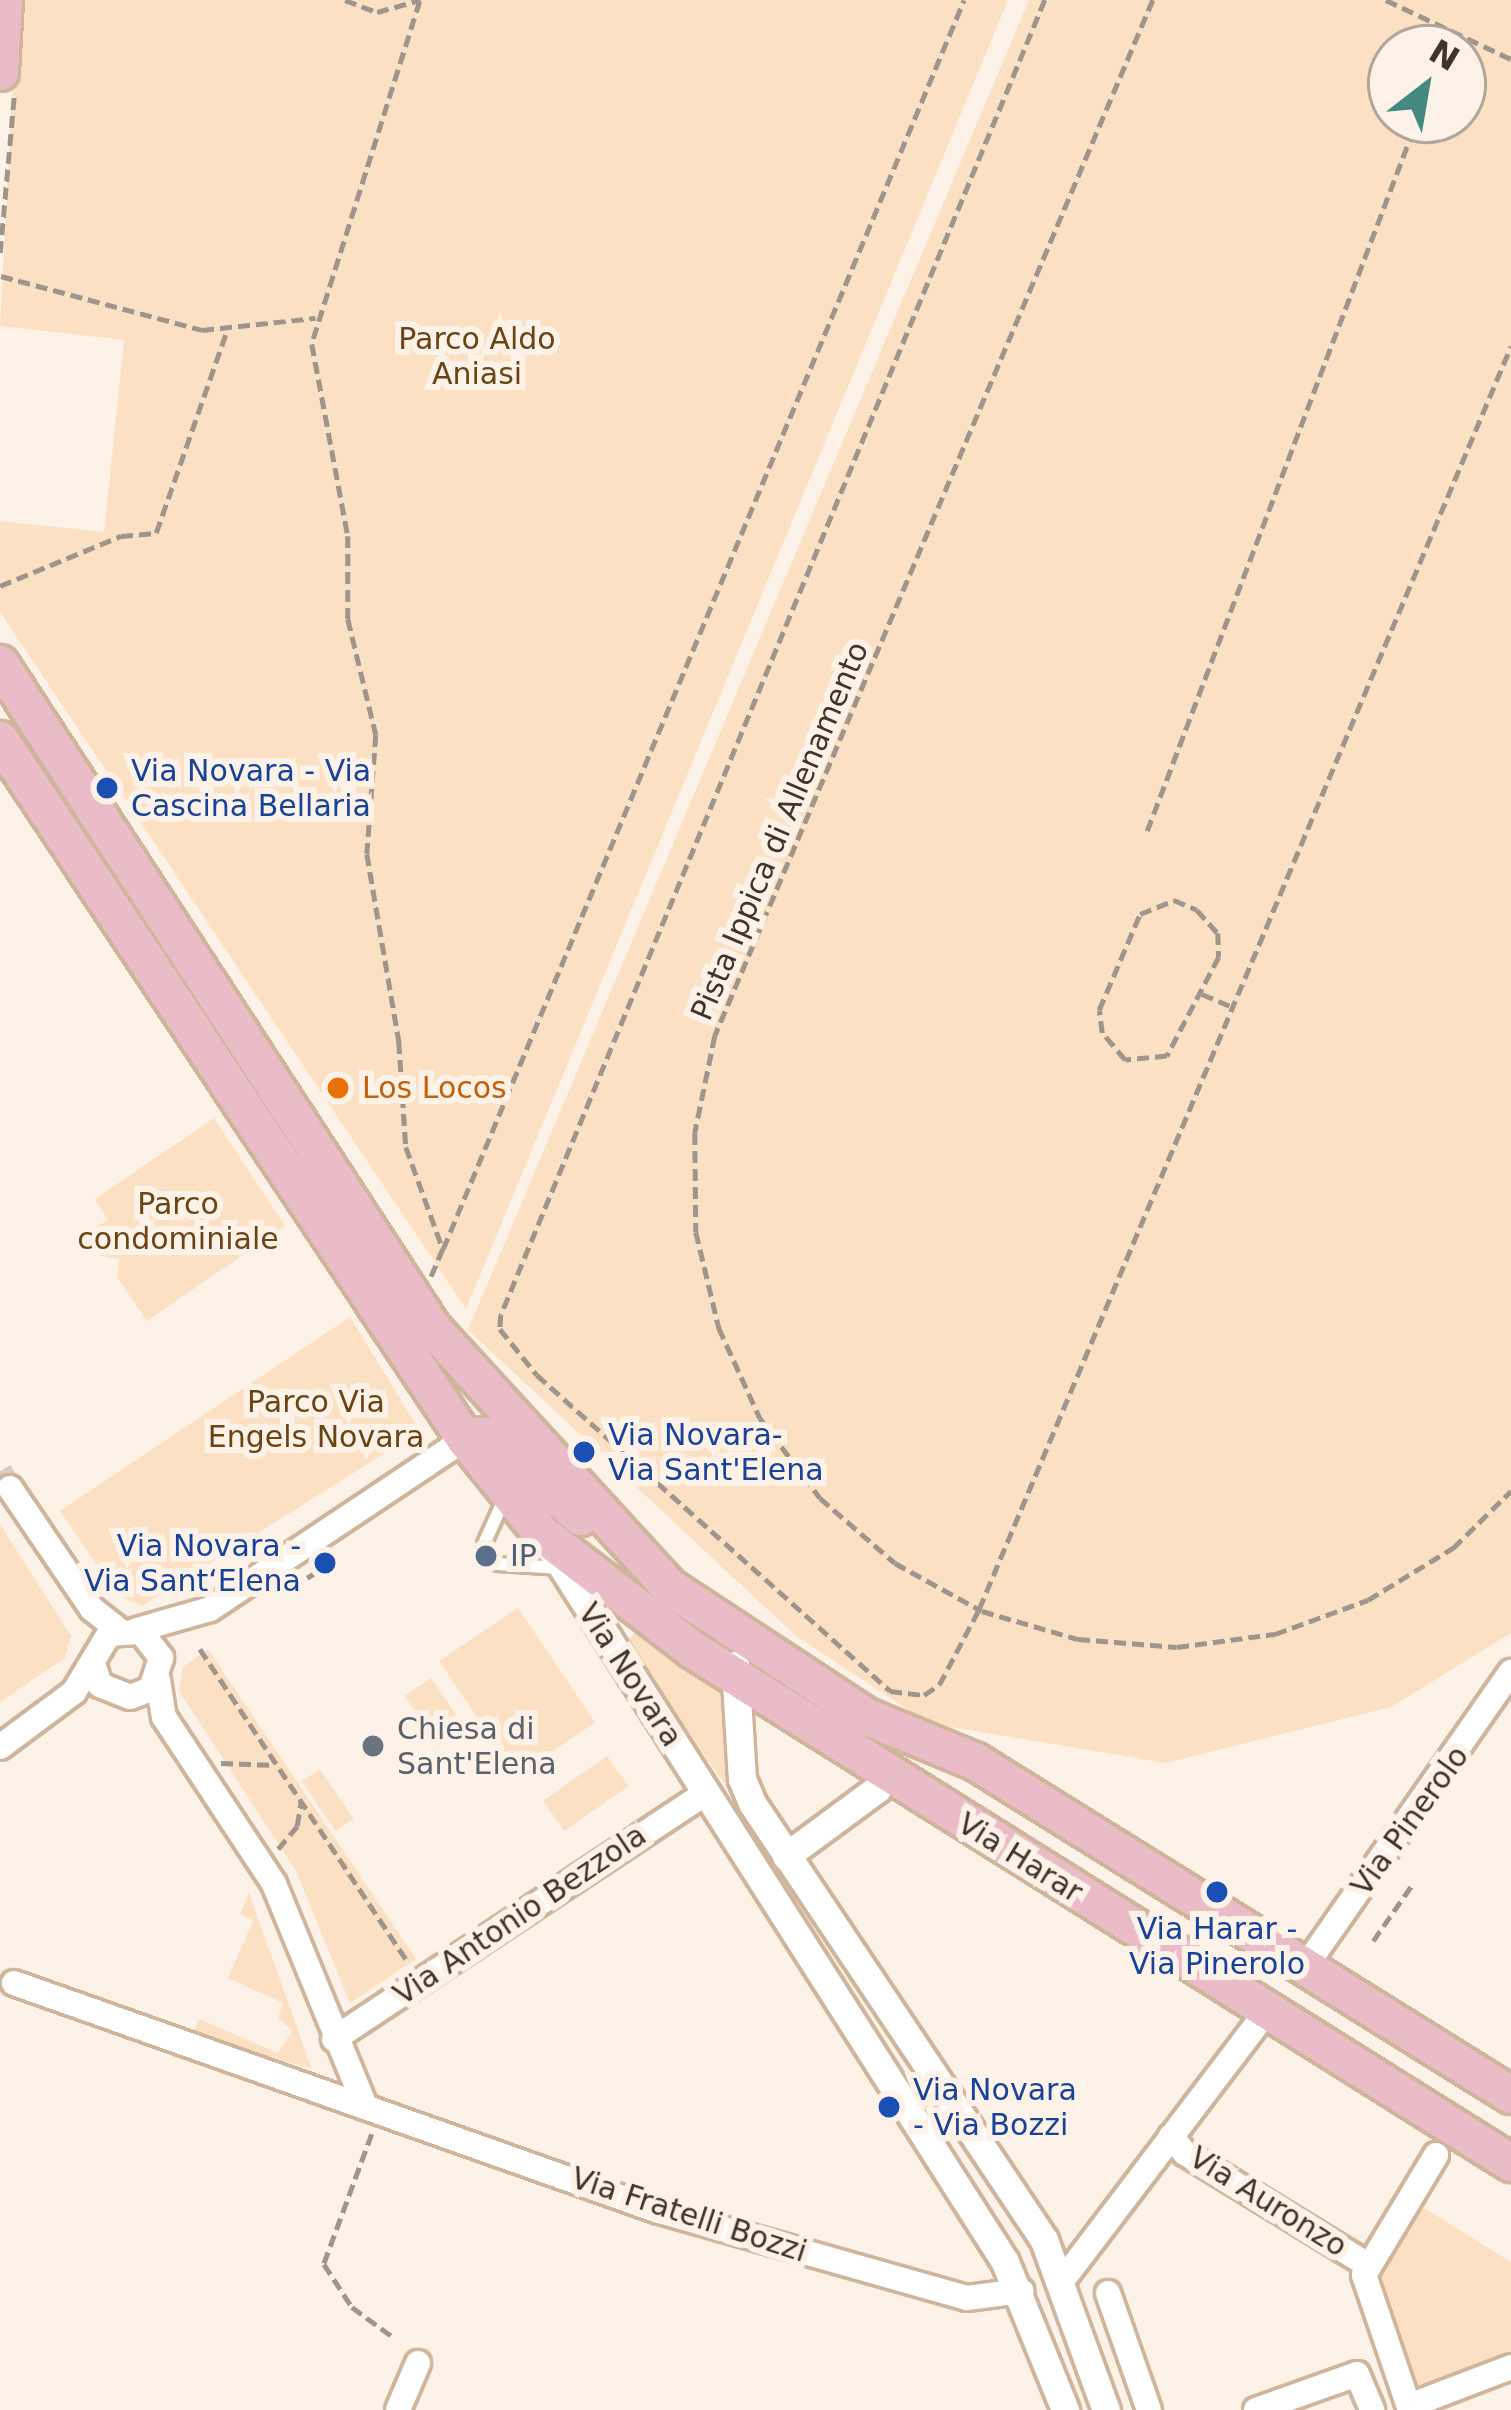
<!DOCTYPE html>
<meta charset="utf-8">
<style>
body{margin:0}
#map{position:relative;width:1511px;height:2410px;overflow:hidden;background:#fdf2e8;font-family:"DejaVu Sans",sans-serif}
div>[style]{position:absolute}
.green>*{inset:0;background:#fbe0c4;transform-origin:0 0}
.minor-tunnel>*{height:24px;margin-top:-12px;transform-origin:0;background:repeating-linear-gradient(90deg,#d7ccc2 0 24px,transparent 0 36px)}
.path>*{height:4.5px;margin-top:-2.25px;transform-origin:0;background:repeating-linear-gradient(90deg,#a0958b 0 12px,transparent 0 18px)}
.roads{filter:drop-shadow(3px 0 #cfb59c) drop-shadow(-3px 0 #cfb59c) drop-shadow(0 3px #cfb59c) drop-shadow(0 -3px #cfb59c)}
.service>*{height:12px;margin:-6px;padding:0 6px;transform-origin:6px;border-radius:6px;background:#fff}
.minor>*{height:24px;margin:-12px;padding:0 12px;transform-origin:12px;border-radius:12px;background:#fff}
.tertiary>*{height:27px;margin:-13.5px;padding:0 13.5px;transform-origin:13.5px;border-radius:13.5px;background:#fff}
.primary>*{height:36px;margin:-18px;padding:0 18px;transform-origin:18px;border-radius:18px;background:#e9bcc7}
.dots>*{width:33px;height:33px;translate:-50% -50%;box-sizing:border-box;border:6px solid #fdf2e8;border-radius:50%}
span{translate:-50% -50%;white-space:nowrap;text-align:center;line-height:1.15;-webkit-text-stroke:12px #fdf2e8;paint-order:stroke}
.park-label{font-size:30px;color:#6b4415}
.transit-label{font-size:30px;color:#164399}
.left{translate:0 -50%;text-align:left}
.right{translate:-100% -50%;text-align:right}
.street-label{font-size:30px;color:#3e342a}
.food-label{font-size:30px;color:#c56008}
.service-label{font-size:30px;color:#4e5e75}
.worship-label{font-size:30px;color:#5b616d}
.north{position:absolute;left:1367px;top:24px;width:120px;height:120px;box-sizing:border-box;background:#fdf2e8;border:3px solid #b1a69c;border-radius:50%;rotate:31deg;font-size:33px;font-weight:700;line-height:48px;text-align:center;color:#3e342a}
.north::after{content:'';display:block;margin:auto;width:42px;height:54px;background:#448980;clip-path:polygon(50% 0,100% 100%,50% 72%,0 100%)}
</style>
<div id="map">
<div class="green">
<div style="clip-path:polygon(17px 0,1008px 0,466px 1309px,0 612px,0 521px,104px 532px,124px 340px,0 326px)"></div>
<div style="clip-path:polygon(evenodd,1029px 0,1511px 0,1511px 1633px,1391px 1707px,1166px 1763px,928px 1723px,796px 1636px,468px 1330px,1029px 0,1391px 48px,1463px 48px,1463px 120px,1391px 120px,1391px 48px)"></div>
<div style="clip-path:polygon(214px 1118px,285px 1226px,147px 1321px,117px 1277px,119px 1259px,101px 1256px,87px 1233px,108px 1220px,95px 1199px)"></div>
<div style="clip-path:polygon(350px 1317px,420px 1431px,142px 1606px,117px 1595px,60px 1511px)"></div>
<div style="clip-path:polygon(0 1524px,71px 1636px,65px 1658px,0 1702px)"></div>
<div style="left:518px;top:1608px;width:138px;height:95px;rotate:56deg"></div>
<div style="clip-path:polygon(635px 1632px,723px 1687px,726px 1786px,641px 1664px,628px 1640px)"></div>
<div style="clip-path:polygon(208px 1649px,416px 1959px,350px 2003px,296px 1871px,179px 1691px,183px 1667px)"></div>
<div style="left:431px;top:1678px;width:61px;height:32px;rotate:56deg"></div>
<div style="left:607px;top:1756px;width:37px;height:78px;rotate:55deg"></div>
<div style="left:320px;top:1769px;width:60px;height:22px;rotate:56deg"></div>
<div style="clip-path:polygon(249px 1893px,312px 2069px,193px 2034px,199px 2019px,278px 2053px,292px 2031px,278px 2018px,283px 2003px,228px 1978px,253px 1921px,240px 1914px)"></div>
<div style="clip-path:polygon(1421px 2206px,1511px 2262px,1511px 2358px,1418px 2389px,1377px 2278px)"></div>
</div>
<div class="minor-tunnel">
<div style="left:0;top:1471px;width:20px;rotate:60deg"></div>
</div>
<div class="path">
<div style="left:345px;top:0;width:34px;rotate:21deg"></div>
<div style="left:377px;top:12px;width:45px;rotate:-15.6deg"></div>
<div style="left:1045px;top:0;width:1423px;rotate:112.47deg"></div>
<div style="left:501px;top:1315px;width:14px;rotate:94deg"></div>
<div style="left:500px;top:1329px;width:59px;rotate:51.2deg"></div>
<div style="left:537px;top:1375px;width:474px;rotate:41.8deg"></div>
<div style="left:890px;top:1691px;width:34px;rotate:7deg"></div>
<div style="left:924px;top:1695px;width:18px;rotate:-34deg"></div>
<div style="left:939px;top:1685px;width:86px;rotate:-62.2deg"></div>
<div style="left:979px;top:1609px;width:1370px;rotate:-67.16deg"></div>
<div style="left:1153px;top:0;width:1125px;rotate:112.92deg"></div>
<div style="left:715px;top:1036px;width:99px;rotate:101.7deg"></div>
<div style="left:695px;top:1133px;width:99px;rotate:89.4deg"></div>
<div style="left:696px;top:1232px;width:99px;rotate:76.5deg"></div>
<div style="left:719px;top:1328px;width:99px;rotate:65.5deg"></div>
<div style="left:760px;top:1418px;width:100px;rotate:53.1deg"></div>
<div style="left:820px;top:1498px;width:99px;rotate:40.9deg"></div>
<div style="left:895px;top:1563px;width:99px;rotate:28.9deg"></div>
<div style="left:982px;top:1611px;width:100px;rotate:16.3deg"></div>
<div style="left:1078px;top:1639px;width:99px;rotate:4.6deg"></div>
<div style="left:1177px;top:1647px;width:99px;rotate:-7.6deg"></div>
<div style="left:1275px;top:1634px;width:99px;rotate:-20.1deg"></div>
<div style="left:1368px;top:1600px;width:100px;rotate:-31.5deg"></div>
<div style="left:1453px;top:1548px;width:81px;rotate:-44.5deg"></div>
<div style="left:1386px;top:0;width:138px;rotate:25.3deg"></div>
<div style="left:420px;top:1px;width:360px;rotate:107.5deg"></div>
<div style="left:312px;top:344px;width:195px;rotate:79.4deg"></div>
<div style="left:348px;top:536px;width:83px;rotate:90deg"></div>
<div style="left:348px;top:619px;width:119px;rotate:76.4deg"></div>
<div style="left:376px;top:735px;width:119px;rotate:94.3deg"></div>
<div style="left:367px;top:854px;width:191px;rotate:80.3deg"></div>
<div style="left:399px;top:1042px;width:105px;rotate:86.2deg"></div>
<div style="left:406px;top:1147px;width:109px;rotate:70.1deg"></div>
<div style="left:443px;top:1249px;width:30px;rotate:113deg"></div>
<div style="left:1444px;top:48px;width:18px;rotate:-68deg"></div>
<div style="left:0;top:253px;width:157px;rotate:-84.9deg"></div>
<div style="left:1px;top:276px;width:208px;rotate:15deg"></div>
<div style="left:202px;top:330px;width:114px;rotate:-6.1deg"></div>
<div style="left:0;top:586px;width:131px;rotate:-22.5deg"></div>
<div style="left:121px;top:536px;width:35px;rotate:-5deg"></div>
<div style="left:156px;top:533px;width:218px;rotate:-70.7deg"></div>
<div style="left:1147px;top:831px;width:761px;rotate:-69.21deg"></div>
<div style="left:1174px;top:900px;width:25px;rotate:23deg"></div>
<div style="left:1197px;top:910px;width:31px;rotate:48deg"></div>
<div style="left:1218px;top:933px;width:24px;rotate:88deg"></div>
<div style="left:1219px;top:957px;width:112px;rotate:117.7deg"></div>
<div style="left:1167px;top:1056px;width:42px;rotate:174.6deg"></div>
<div style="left:1125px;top:1060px;width:35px;rotate:-130deg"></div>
<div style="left:1102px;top:1033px;width:23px;rotate:-97deg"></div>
<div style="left:1099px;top:1010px;width:104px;rotate:-66.9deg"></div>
<div style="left:1140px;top:914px;width:37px;rotate:-22deg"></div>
<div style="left:1202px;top:994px;width:30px;rotate:23deg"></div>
<div style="left:443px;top:1249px;width:1353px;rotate:-67.36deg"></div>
<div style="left:221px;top:1571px;width:55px;rotate:-33.1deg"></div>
<div style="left:307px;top:1578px;width:38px;rotate:-33deg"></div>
<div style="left:200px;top:1649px;width:376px;rotate:56.4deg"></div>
<div style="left:221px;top:1763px;width:54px;rotate:2.1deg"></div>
<div style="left:278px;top:1849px;width:30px;rotate:-50deg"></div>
<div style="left:297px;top:1826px;width:24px;rotate:-81deg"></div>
<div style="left:1373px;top:1941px;width:72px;rotate:-55.2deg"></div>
<div style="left:372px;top:2134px;width:139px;rotate:110.3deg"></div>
<div style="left:324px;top:2264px;width:51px;rotate:56.9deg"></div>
<div style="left:352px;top:2307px;width:51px;rotate:36.2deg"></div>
</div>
<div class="roads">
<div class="service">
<div style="left:484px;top:1544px;width:54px;rotate:-65.8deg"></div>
<div style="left:498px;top:1564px;width:63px;rotate:3.6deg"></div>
</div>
<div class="minor">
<div style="left:10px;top:1488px;width:146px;rotate:55.9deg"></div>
<div style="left:92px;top:1609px;width:34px;rotate:38deg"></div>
<div style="left:137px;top:1630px;width:76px;rotate:-16deg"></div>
<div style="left:210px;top:1609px;width:306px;rotate:-33.7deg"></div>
<div style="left:158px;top:1680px;width:37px;rotate:81deg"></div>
<div style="left:164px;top:1717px;width:200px;rotate:56.6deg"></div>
<div style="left:274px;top:1884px;width:235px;rotate:67.7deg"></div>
<div style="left:0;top:1747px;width:92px;rotate:-36.6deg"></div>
<div style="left:74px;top:1692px;width:68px;rotate:-58.9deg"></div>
<div style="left:109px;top:1634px;width:32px;rotate:-4deg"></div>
<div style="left:141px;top:1632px;width:33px;rotate:52deg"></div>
<div style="left:161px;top:1658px;width:33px;rotate:108deg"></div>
<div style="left:151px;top:1689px;width:22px;rotate:159deg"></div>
<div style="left:130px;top:1697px;width:32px;rotate:-158deg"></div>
<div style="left:100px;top:1685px;width:23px;rotate:-108deg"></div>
<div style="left:1305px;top:1967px;width:360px;rotate:-55.1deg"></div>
<div style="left:14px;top:1983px;width:681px;rotate:19.47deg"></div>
<div style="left:656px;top:2210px;width:323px;rotate:15.8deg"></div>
<div style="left:967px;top:2298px;width:55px;rotate:-7.3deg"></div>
<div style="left:334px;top:2039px;width:447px;rotate:-33.5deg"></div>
<div style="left:1171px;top:2136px;width:22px;rotate:51deg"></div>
<div style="left:1185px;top:2153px;width:215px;rotate:31.5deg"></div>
<div style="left:1062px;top:2281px;width:339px;rotate:-52.8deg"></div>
<div style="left:1108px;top:2293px;width:124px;rotate:70.7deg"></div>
<div style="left:1409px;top:2406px;width:109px;rotate:-20.9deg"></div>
<div style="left:398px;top:2410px;width:51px;rotate:-66.9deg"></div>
<div style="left:1256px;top:2410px;width:107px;rotate:-19.6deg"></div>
<div style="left:1357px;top:2374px;width:39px;rotate:67deg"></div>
<div style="left:1410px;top:2410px;width:143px;rotate:-108.8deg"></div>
<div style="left:1364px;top:2275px;width:140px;rotate:-59deg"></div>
</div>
<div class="tertiary">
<div style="left:547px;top:1543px;width:852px;rotate:57.5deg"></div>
<div style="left:1005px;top:2262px;width:160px;rotate:67.9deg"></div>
<div style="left:735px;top:1665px;width:114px;rotate:86.5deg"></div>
<div style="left:742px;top:1779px;width:26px;rotate:67deg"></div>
<div style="left:752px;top:1803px;width:526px;rotate:56.25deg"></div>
<div style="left:1044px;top:2240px;width:181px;rotate:70deg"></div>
<div style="left:786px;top:1856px;width:113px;rotate:-36.4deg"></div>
<div style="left:877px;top:1789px;width:21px;rotate:-65deg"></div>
</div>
<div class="primary">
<div style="left:0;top:72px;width:72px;rotate:-86.8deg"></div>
<div style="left:0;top:664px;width:794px;rotate:56.93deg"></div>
<div style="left:433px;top:1329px;width:350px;rotate:47.5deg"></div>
<div style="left:669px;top:1587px;width:237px;rotate:33.3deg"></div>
<div style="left:867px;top:1717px;width:118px;rotate:22.4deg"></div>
<div style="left:976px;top:1762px;width:630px;rotate:31.9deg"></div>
<div style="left:0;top:740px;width:840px;rotate:56.37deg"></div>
<div style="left:465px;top:1439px;width:122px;rotate:51deg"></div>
<div style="left:542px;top:1534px;width:190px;rotate:37.5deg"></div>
<div style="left:693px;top:1650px;width:966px;rotate:32.09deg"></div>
<div style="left:474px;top:1436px;width:13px"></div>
<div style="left:487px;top:1436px;width:124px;rotate:40.8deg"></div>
</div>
</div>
<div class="dots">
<div style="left:107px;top:788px;background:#1a4fb4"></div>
<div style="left:338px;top:1088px;background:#e8710a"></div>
<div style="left:584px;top:1452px;background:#1a4fb4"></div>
<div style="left:486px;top:1556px;background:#5c6f8a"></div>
<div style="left:325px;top:1563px;background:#1a4fb4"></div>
<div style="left:373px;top:1746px;background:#6b7280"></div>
<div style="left:1217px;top:1892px;background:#1a4fb4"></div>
<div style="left:889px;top:2107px;background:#1a4fb4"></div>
</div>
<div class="park-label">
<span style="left:477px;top:356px">Parco Aldo<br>Aniasi</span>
<span style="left:178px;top:1221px">Parco<br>condominiale</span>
<span style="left:316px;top:1419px">Parco Via<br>Engels Novara</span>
</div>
<div class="transit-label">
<span class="left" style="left:131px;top:788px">Via Novara - Via<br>Cascina Bellaria</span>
<span class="left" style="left:608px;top:1452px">Via Novara-<br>Via Sant'Elena</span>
<span class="right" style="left:301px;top:1563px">Via Novara -<br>Via Sant‘Elena</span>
<span style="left:1217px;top:1946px">Via Harar -<br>Via Pinerolo</span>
<span class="left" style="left:913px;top:2107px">Via Novara<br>- Via Bozzi</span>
</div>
<div class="street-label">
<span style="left:780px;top:831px;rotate:-67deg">Pista Ippica di Allenamento</span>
<span style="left:630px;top:1675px;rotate:57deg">Via Novara</span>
<span style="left:1410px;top:1821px;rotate:-54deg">Via Pinerolo</span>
<span style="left:1020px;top:1858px;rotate:32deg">Via Harar</span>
<span style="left:520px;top:1915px;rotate:-34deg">Via Antonio Bezzola</span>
<span style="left:1268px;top:2202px;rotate:32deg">Via Auronzo</span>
<span style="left:689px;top:2215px;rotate:18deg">Via Fratelli Bozzi</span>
</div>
<div class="food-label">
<span class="left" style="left:362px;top:1088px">Los Locos</span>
</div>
<div class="service-label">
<span class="left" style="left:510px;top:1556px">IP</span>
</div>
<div class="worship-label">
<span class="left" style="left:397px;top:1746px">Chiesa di<br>Sant'Elena</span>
</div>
<div class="north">N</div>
</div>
